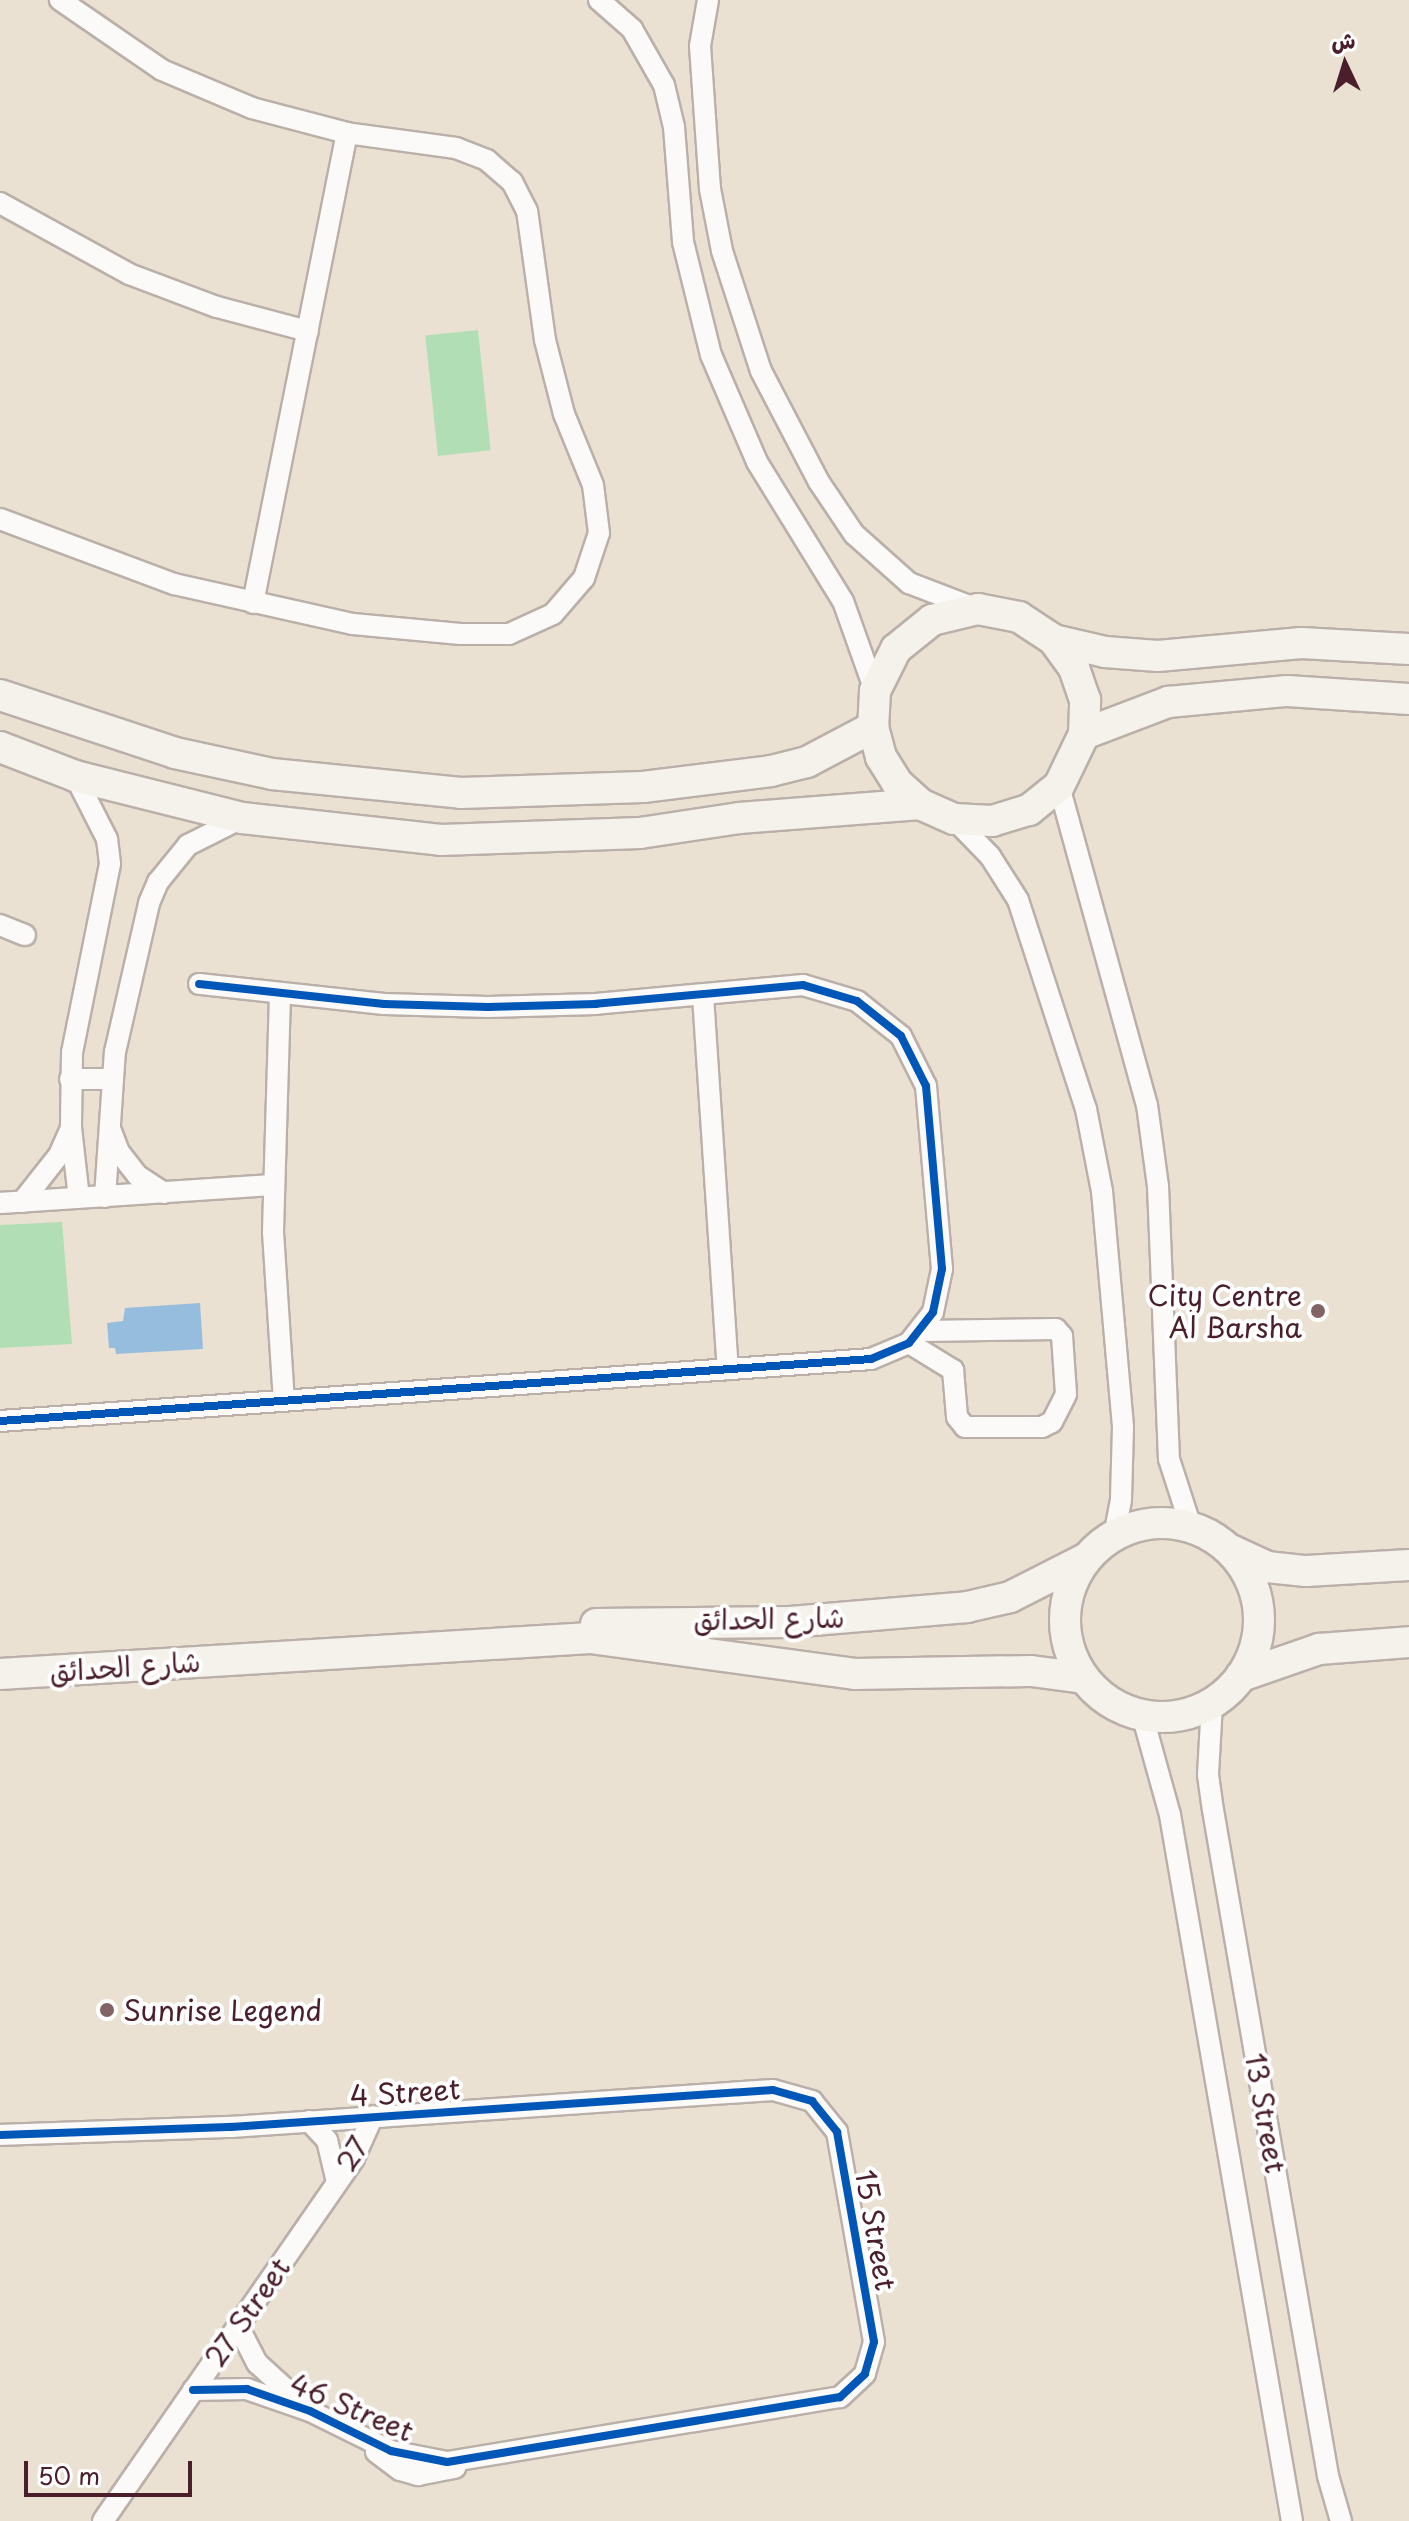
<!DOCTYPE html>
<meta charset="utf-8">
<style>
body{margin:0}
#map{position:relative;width:1409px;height:2521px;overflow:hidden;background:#eae1d3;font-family:"Playpen Sans","Playpen Sans Arabic",sans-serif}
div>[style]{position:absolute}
.green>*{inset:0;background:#b2deb6;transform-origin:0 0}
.water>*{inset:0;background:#97bdde}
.roads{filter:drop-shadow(2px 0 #bab0a9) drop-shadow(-2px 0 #bab0a9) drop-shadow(0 2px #bab0a9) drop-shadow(0 -2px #bab0a9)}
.street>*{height:20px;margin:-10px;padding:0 10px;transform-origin:10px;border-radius:10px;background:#fcfaf8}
.secondary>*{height:30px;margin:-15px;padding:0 15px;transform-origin:15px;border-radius:15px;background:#f5f1eb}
.secondary>.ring{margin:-15px;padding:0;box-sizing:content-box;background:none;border:30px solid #f5f1eb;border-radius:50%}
.cycleway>*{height:8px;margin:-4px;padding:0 4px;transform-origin:4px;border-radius:4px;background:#0057b8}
.dots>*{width:22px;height:22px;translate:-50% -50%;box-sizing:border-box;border:4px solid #fff;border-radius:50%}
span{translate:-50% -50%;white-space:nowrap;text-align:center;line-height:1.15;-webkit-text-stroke:8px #fff;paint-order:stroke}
.poi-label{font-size:28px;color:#4a1f2b}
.right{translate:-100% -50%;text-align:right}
.left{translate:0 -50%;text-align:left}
.street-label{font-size:28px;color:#4a1f2b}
.north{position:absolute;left:1305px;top:24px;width:80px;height:80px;-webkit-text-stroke:6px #fff;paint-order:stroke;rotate:356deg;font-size:22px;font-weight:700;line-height:32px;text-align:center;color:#4a1f2b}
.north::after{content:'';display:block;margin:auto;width:28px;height:36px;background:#4a1f2b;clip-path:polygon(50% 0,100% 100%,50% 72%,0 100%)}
.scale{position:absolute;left:24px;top:2461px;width:168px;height:36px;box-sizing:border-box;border:4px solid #4a1f2b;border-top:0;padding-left:10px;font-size:24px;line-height:28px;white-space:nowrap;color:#4a1f2b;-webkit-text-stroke:6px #fff;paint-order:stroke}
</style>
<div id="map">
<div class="green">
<div style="left:478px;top:330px;width:121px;height:53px;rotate:84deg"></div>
<div style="clip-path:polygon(62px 1222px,72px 1344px,0 1348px,0 1225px)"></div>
</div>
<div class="water">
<div style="clip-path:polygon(200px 1303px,203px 1349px,116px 1354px,115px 1348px,109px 1348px,107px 1323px,123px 1321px,125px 1308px)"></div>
</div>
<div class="roads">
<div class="street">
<div style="left:599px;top:0;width:44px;rotate:41.3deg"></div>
<div style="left:632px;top:29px;width:64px;rotate:60.3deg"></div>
<div style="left:664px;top:85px;width:43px;rotate:76.6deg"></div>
<div style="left:674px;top:127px;width:115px;rotate:85.5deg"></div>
<div style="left:683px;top:242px;width:116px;rotate:76.1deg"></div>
<div style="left:711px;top:355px;width:116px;rotate:66.7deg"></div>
<div style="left:757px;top:462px;width:163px;rotate:58.3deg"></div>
<div style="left:843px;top:601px;width:96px;rotate:70.4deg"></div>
<div style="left:708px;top:0;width:47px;rotate:99.9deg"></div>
<div style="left:700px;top:46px;width:143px;rotate:86deg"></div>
<div style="left:710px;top:189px;width:63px;rotate:79deg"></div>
<div style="left:722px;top:251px;width:126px;rotate:72deg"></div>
<div style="left:761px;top:371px;width:125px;rotate:62.4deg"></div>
<div style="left:819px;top:482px;width:63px;rotate:56.1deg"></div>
<div style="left:854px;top:534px;width:74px;rotate:41.7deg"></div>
<div style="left:909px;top:583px;width:70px;rotate:21deg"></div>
<div style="left:0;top:203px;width:147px;rotate:28.8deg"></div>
<div style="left:129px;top:274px;width:94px;rotate:20.6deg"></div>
<div style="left:217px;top:307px;width:94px;rotate:14.8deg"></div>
<div style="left:0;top:519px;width:186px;rotate:20.5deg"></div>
<div style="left:174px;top:584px;width:183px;rotate:12.6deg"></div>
<div style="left:353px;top:624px;width:108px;rotate:5.3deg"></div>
<div style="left:461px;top:634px;width:48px"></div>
<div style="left:509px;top:634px;width:48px;rotate:-24.4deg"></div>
<div style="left:553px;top:614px;width:48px;rotate:-49.3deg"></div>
<div style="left:584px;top:578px;width:47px;rotate:-71.6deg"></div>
<div style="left:599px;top:533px;width:48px;rotate:-97.1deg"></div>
<div style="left:593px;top:485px;width:77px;rotate:-112.2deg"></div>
<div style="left:564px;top:414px;width:76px;rotate:-104.4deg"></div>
<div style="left:545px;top:340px;width:130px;rotate:-97.9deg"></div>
<div style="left:527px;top:211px;width:33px;rotate:-117deg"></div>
<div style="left:512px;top:182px;width:33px;rotate:-139deg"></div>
<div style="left:487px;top:160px;width:33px;rotate:-159deg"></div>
<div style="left:456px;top:148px;width:110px;rotate:-172.2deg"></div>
<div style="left:347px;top:133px;width:98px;rotate:-165.3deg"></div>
<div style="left:252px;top:108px;width:98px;rotate:-157.1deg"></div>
<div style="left:162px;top:70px;width:124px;rotate:-145.5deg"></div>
<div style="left:253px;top:603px;width:479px;rotate:-78.7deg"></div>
<div style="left:75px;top:776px;width:71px;rotate:63.1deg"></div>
<div style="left:107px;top:839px;width:25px;rotate:83deg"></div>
<div style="left:110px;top:864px;width:193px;rotate:101.4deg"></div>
<div style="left:72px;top:1053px;width:75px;rotate:90.8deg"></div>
<div style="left:71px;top:1128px;width:70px;rotate:83.5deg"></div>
<div style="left:1059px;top:786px;width:331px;rotate:74.6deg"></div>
<div style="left:1147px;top:1105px;width:82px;rotate:82.3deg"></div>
<div style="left:1158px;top:1186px;width:273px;rotate:87.7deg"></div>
<div style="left:1169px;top:1459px;width:71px;rotate:72.1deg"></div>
<div style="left:954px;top:819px;width:52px;rotate:45.8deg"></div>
<div style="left:990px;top:856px;width:52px;rotate:57.5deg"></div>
<div style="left:1018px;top:900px;width:220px;rotate:72deg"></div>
<div style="left:1086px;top:1109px;width:84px;rotate:79deg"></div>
<div style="left:1102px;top:1191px;width:237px;rotate:84.9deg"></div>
<div style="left:1123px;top:1427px;width:73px;rotate:91.6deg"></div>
<div style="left:1121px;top:1500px;width:37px;rotate:101deg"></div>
<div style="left:0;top:925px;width:27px;rotate:22deg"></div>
<div style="left:280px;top:995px;width:237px;rotate:91.7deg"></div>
<div style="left:273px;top:1232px;width:169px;rotate:86.3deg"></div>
<div style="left:703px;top:996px;width:374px;rotate:86.2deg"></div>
<div style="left:70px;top:1079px;width:42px"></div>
<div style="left:111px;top:1131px;width:22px;rotate:69deg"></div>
<div style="left:119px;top:1152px;width:31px;rotate:52deg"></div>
<div style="left:138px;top:1176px;width:31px;rotate:33deg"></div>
<div style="left:105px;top:1197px;width:145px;rotate:-86.1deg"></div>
<div style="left:115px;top:1052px;width:153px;rotate:-77.1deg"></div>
<div style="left:149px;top:903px;width:23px;rotate:-67deg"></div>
<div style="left:158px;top:882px;width:48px;rotate:-51deg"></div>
<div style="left:188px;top:845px;width:60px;rotate:-26.6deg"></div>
<div style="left:22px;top:1202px;width:60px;rotate:-51.8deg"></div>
<div style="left:59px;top:1155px;width:30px;rotate:-66deg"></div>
<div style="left:0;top:1203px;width:274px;rotate:-3.8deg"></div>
<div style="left:909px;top:1343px;width:52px;rotate:31.5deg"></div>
<div style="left:953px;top:1370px;width:47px;rotate:85.1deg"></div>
<div style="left:957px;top:1417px;width:13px;rotate:51deg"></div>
<div style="left:965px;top:1427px;width:77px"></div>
<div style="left:1042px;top:1427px;width:11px;rotate:-27deg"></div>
<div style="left:1052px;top:1422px;width:31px;rotate:-63deg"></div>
<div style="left:1066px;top:1394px;width:58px;rotate:-93.9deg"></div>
<div style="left:1062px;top:1336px;width:9px;rotate:-131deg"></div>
<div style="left:1056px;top:1329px;width:135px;rotate:179.2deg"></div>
<div style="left:0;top:1421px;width:873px;rotate:-4.07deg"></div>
<div style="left:871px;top:1359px;width:41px;rotate:-22.8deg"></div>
<div style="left:909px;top:1343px;width:39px;rotate:-52deg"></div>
<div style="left:933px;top:1312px;width:44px;rotate:-78.2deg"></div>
<div style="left:942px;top:1269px;width:184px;rotate:-95deg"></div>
<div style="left:926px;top:1086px;width:56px;rotate:-116.6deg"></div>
<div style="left:901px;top:1036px;width:56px;rotate:-141.5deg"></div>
<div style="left:857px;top:1001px;width:56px;rotate:-163.5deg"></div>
<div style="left:803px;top:985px;width:208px;rotate:174.8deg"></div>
<div style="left:596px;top:1004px;width:108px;rotate:178.4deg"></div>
<div style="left:488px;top:1007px;width:104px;rotate:-178.3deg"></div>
<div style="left:384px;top:1004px;width:186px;rotate:-173.8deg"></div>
<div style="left:1212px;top:1703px;width:72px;rotate:93.2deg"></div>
<div style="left:1208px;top:1775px;width:35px;rotate:82deg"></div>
<div style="left:1213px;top:1810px;width:676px;rotate:80.2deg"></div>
<div style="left:1328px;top:2476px;width:47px;rotate:73.9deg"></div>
<div style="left:1142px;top:1714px;width:105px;rotate:74.5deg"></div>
<div style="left:1170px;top:1815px;width:716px;rotate:80.2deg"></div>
<div style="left:309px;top:2121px;width:26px;rotate:47deg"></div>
<div style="left:327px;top:2140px;width:43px;rotate:76.6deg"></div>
<div style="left:0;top:2135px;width:231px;rotate:-2deg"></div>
<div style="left:231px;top:2127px;width:543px;rotate:-3.91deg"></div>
<div style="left:773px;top:2090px;width:41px;rotate:15.8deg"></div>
<div style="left:812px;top:2101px;width:40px;rotate:51deg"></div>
<div style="left:837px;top:2132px;width:213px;rotate:80deg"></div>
<div style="left:874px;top:2342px;width:33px;rotate:106deg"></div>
<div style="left:865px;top:2374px;width:34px;rotate:137deg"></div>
<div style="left:840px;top:2397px;width:398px;rotate:170.6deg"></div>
<div style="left:447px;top:2462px;width:57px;rotate:-168.9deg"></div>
<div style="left:391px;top:2451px;width:90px;rotate:-153.7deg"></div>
<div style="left:310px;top:2411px;width:67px;rotate:-160.8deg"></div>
<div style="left:247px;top:2389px;width:54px;rotate:178.9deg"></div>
<div style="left:238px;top:2326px;width:42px;rotate:62.8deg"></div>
<div style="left:257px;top:2363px;width:59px;rotate:42.3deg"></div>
<div style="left:376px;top:2452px;width:30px;rotate:37deg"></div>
<div style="left:400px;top:2470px;width:19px;rotate:16deg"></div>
<div style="left:418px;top:2475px;width:38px;rotate:-11deg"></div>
<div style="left:103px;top:2521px;width:441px;rotate:-55.3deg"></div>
<div style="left:354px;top:2158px;width:46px;rotate:-65.7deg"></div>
</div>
<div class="secondary">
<div style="left:1054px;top:640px;width:52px;rotate:13.2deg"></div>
<div style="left:1105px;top:652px;width:53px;rotate:4.3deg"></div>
<div style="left:1158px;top:656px;width:144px;rotate:-5.2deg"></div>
<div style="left:1301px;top:643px;width:108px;rotate:3.2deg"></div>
<div style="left:0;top:695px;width:184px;rotate:18.3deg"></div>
<div style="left:175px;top:753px;width:99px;rotate:12.2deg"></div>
<div style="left:272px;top:774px;width:190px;rotate:5.7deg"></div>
<div style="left:461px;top:793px;width:182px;rotate:-1.9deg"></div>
<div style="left:643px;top:787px;width:129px;rotate:-7.1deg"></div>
<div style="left:771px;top:771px;width:37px;rotate:-14deg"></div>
<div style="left:807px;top:762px;width:75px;rotate:-27.9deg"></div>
<div style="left:1084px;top:734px;width:34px;rotate:-88deg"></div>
<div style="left:1085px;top:700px;width:34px;rotate:-109deg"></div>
<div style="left:1074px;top:668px;width:34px;rotate:-126deg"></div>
<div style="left:1054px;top:640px;width:42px;rotate:-146.7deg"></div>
<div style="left:1019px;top:617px;width:42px;rotate:-169deg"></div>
<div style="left:978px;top:609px;width:47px;rotate:166.6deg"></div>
<div style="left:932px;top:620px;width:46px;rotate:141.1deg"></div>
<div style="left:896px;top:649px;width:47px;rotate:116.6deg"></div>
<div style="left:875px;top:691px;width:36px;rotate:93deg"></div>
<div style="left:873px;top:727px;width:31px;rotate:75deg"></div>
<div style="left:881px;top:757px;width:31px;rotate:58deg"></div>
<div style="left:897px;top:783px;width:31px;rotate:42deg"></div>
<div style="left:920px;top:804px;width:37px;rotate:24deg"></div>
<div style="left:954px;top:819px;width:38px;rotate:3deg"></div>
<div style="left:992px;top:821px;width:39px;rotate:-17deg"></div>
<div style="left:1029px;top:810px;width:38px;rotate:-39deg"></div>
<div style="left:1059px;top:786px;width:58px;rotate:-64.3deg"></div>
<div style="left:1084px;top:734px;width:90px;rotate:-20.9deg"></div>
<div style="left:1168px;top:702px;width:120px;rotate:-5.3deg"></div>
<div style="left:1287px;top:691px;width:122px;rotate:3.8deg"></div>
<div style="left:0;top:747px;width:80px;rotate:21.1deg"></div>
<div style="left:75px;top:776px;width:172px;rotate:14.1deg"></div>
<div style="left:242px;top:818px;width:200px;rotate:6.3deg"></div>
<div style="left:441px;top:840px;width:199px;rotate:-2deg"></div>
<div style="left:640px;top:833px;width:100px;rotate:-8.6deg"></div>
<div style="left:739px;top:818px;width:182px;rotate:-4.4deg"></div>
<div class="ring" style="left:1065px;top:1523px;width:164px;height:164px"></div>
<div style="left:1231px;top:1550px;width:40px;rotate:25deg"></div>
<div style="left:1267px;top:1567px;width:39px;rotate:6deg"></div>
<div style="left:1306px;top:1571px;width:103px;rotate:-3.3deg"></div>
<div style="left:596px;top:1624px;width:194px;rotate:-0.6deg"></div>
<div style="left:790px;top:1622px;width:178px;rotate:-4.8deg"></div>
<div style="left:967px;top:1607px;width:44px;rotate:-13.1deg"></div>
<div style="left:1010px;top:1597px;width:86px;rotate:-26.9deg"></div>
<div style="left:0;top:1674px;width:591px;rotate:-3.49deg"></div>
<div style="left:590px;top:1638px;width:267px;rotate:7.7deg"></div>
<div style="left:855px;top:1674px;width:176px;rotate:-1deg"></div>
<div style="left:1031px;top:1671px;width:53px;rotate:7.5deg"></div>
<div style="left:1241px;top:1676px;width:83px;rotate:-19.1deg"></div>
<div style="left:1319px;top:1649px;width:90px;rotate:-4.4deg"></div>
</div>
</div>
<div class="cycleway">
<div style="left:0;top:1421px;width:873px;rotate:-4.07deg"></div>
<div style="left:871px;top:1359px;width:41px;rotate:-22.8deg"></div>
<div style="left:909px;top:1343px;width:39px;rotate:-52deg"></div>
<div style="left:933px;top:1312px;width:44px;rotate:-78.2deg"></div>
<div style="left:942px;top:1269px;width:184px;rotate:-95deg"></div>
<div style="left:926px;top:1086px;width:56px;rotate:-116.6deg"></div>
<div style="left:901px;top:1036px;width:56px;rotate:-141.5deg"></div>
<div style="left:857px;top:1001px;width:56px;rotate:-163.5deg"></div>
<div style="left:803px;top:985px;width:208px;rotate:174.8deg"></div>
<div style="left:596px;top:1004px;width:108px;rotate:178.4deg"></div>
<div style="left:488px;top:1007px;width:104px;rotate:-178.3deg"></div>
<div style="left:384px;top:1004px;width:186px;rotate:-173.8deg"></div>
<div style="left:0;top:2135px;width:231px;rotate:-2deg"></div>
<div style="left:231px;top:2127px;width:543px;rotate:-3.91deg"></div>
<div style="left:773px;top:2090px;width:41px;rotate:15.8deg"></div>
<div style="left:812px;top:2101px;width:40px;rotate:51deg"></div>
<div style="left:837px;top:2132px;width:213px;rotate:80deg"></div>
<div style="left:874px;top:2342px;width:33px;rotate:106deg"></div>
<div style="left:865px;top:2374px;width:34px;rotate:137deg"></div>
<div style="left:840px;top:2397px;width:398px;rotate:170.6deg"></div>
<div style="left:447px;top:2462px;width:57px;rotate:-168.9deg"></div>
<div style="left:391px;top:2451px;width:90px;rotate:-153.7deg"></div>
<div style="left:310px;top:2411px;width:67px;rotate:-160.8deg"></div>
<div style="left:247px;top:2389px;width:54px;rotate:178.9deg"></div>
</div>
<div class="dots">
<div style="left:1318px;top:1311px;background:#826366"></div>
<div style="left:107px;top:2010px;background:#826366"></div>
</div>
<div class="poi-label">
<span class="right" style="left:1302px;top:1311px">City Centre<br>Al Barsha</span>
<span class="left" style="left:123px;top:2010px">Sunrise Legend</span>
</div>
<div class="street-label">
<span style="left:769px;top:1618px;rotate:-1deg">شارع الحدائق</span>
<span style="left:125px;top:1666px;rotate:-4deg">شارع الحدائق</span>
<span style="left:405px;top:2092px;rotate:-4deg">4 Street</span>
<span style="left:1266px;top:2113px;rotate:80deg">13 Street</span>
<span style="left:352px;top:2154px;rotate:-57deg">27</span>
<span style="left:876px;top:2230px;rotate:80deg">15 Street</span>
<span style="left:247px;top:2312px;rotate:-55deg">27 Street</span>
<span style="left:352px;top:2407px;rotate:23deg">46 Street</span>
</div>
<div class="north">ش</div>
<div class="scale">50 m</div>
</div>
